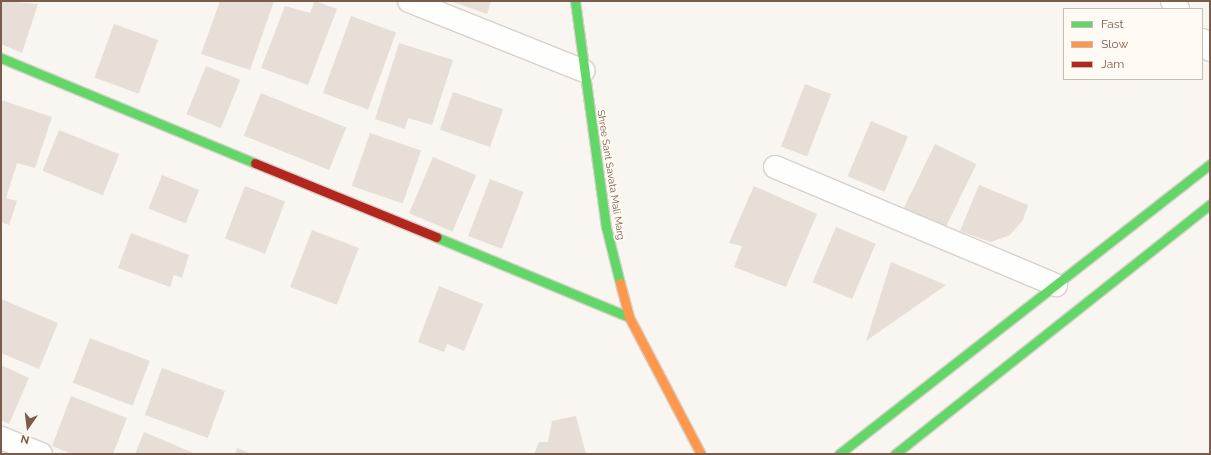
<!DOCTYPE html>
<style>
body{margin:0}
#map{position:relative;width:1211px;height:455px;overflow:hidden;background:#f9f5f0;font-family:Raleway,sans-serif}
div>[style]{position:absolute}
.building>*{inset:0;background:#e6ded7;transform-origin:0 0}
.roads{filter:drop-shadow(1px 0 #d7d1cb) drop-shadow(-1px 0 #d7d1cb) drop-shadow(0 1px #d7d1cb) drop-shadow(0 -1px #d7d1cb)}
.street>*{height:22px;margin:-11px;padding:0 11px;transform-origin:11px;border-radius:11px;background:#fefefd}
.fast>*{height:9px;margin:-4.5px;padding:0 4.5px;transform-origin:4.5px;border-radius:4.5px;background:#63d668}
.slow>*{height:9px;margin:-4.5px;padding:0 4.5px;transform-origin:4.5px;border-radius:4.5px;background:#ff974d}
.jam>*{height:9px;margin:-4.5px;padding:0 4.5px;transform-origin:4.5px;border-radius:4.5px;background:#b3261e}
span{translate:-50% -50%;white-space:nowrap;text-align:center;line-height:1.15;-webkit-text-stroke:3.5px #fffaf3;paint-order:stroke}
.street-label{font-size:10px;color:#7a5c4d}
.frame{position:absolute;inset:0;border:2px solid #7a5c4d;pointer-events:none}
.legend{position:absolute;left:1063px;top:8px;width:140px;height:72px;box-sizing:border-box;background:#fffaf3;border:1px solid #cabbb1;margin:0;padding:5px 7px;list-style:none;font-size:12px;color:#7a5c4d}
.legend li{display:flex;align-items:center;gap:8px;height:20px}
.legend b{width:20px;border:1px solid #cabbb1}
.north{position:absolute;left:8px;top:407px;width:40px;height:40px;-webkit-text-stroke:3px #fffaf3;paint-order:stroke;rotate:194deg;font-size:11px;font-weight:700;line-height:16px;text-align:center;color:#7a5c4d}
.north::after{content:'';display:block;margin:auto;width:14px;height:18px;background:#7a5c4d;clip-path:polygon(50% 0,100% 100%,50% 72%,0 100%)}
</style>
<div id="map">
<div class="building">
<div style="clip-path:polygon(1px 1px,38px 4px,22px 53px,1px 44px)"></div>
<div style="clip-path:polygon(220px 1px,274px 1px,250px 70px,201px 54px)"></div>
<div style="clip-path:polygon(315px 1px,337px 9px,308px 85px,261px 68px,285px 6px,310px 13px)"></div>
<div style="clip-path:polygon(450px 1px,491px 1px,487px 14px)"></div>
<div style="left:351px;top:16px;width:48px;height:82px;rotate:20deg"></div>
<div style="left:114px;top:24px;width:47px;height:57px;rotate:20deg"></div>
<div style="clip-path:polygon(399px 43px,453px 60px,432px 125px,408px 118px,405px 129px,375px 119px)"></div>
<div style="left:206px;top:66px;width:37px;height:52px;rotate:22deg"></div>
<div style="left:805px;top:84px;width:28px;height:67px;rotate:21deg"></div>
<div style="left:453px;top:92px;width:53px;height:40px;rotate:19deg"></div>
<div style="left:261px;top:93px;width:92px;height:46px;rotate:22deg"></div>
<div style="clip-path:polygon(1px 100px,52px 117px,35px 168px,17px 163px,6px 198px,17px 201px,9px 225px,1px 222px)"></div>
<div style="left:871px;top:121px;width:40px;height:60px;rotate:23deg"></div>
<div style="left:59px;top:130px;width:65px;height:44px;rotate:22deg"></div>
<div style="left:370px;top:133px;width:54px;height:56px;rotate:19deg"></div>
<div style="left:935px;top:144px;width:46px;height:72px;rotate:26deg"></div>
<div style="left:433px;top:157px;width:47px;height:61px;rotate:23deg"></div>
<div style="left:162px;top:175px;width:40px;height:36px;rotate:22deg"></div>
<div style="left:490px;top:179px;width:36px;height:61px;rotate:21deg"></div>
<div style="clip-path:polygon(979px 185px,1028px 205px,1023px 220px,1010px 235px,991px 242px,960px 231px)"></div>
<div style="left:245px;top:186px;width:43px;height:56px;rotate:21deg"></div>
<div style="clip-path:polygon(754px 186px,817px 214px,786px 287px,734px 267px,742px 246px,729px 243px)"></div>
<div style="left:836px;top:227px;width:43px;height:60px;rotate:23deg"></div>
<div style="left:312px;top:230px;width:50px;height:61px;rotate:21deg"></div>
<div style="clip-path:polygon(131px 233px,189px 255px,182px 278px,174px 275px,170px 287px,118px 268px)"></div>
<div style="clip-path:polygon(891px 262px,946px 285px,866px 341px)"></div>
<div style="clip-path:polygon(439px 286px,483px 304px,464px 351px,447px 344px,444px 352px,418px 342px)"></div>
<div style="clip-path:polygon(1px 299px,58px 323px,39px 369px,1px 353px)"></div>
<div style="left:90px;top:338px;width:64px;height:48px;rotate:21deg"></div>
<div style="clip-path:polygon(1px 365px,29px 378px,9px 424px,1px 420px)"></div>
<div style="left:162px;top:368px;width:67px;height:50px;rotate:20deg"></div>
<div style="clip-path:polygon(71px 396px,127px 418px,113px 454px,72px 454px,52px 446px)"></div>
<div style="clip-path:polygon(576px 416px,586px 454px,534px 454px,539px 442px,548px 442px,552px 421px)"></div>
<div style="clip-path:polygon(144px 432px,196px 454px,135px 454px)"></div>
<div style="clip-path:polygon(237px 448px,252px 454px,235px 454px)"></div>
</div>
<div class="roads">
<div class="street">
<div style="left:409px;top:1px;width:188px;rotate:21.8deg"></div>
<div style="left:1172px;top:1px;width:10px;rotate:53deg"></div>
<div style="left:1202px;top:40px;width:13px;rotate:51deg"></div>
<div style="left:775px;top:167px;width:305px;rotate:22.8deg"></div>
<div style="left:1px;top:438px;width:43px;rotate:21.8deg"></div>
</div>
<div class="fast">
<div style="left:575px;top:1px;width:228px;rotate:82.2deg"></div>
<div style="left:606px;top:227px;width:58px;rotate:76deg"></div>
<div style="left:1px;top:58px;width:275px;rotate:22.5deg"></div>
<div style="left:436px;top:237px;width:209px;rotate:22.5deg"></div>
<div style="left:839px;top:454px;width:471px;rotate:-38deg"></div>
<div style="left:895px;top:454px;width:402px;rotate:-38.4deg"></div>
</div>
<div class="slow">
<div style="left:620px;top:283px;width:35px;rotate:75deg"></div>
<div style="left:629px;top:317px;width:155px;rotate:62.3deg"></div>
</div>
<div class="jam">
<div style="left:255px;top:163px;width:196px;rotate:22.2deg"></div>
</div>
</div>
<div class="street-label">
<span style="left:611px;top:175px;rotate:81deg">Shree Sant Savata Mali Marg</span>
</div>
<div class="frame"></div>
<ul class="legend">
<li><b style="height:5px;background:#63d668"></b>Fast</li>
<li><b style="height:5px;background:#ff974d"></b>Slow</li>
<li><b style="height:5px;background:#b3261e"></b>Jam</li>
</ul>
<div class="north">N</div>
</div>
